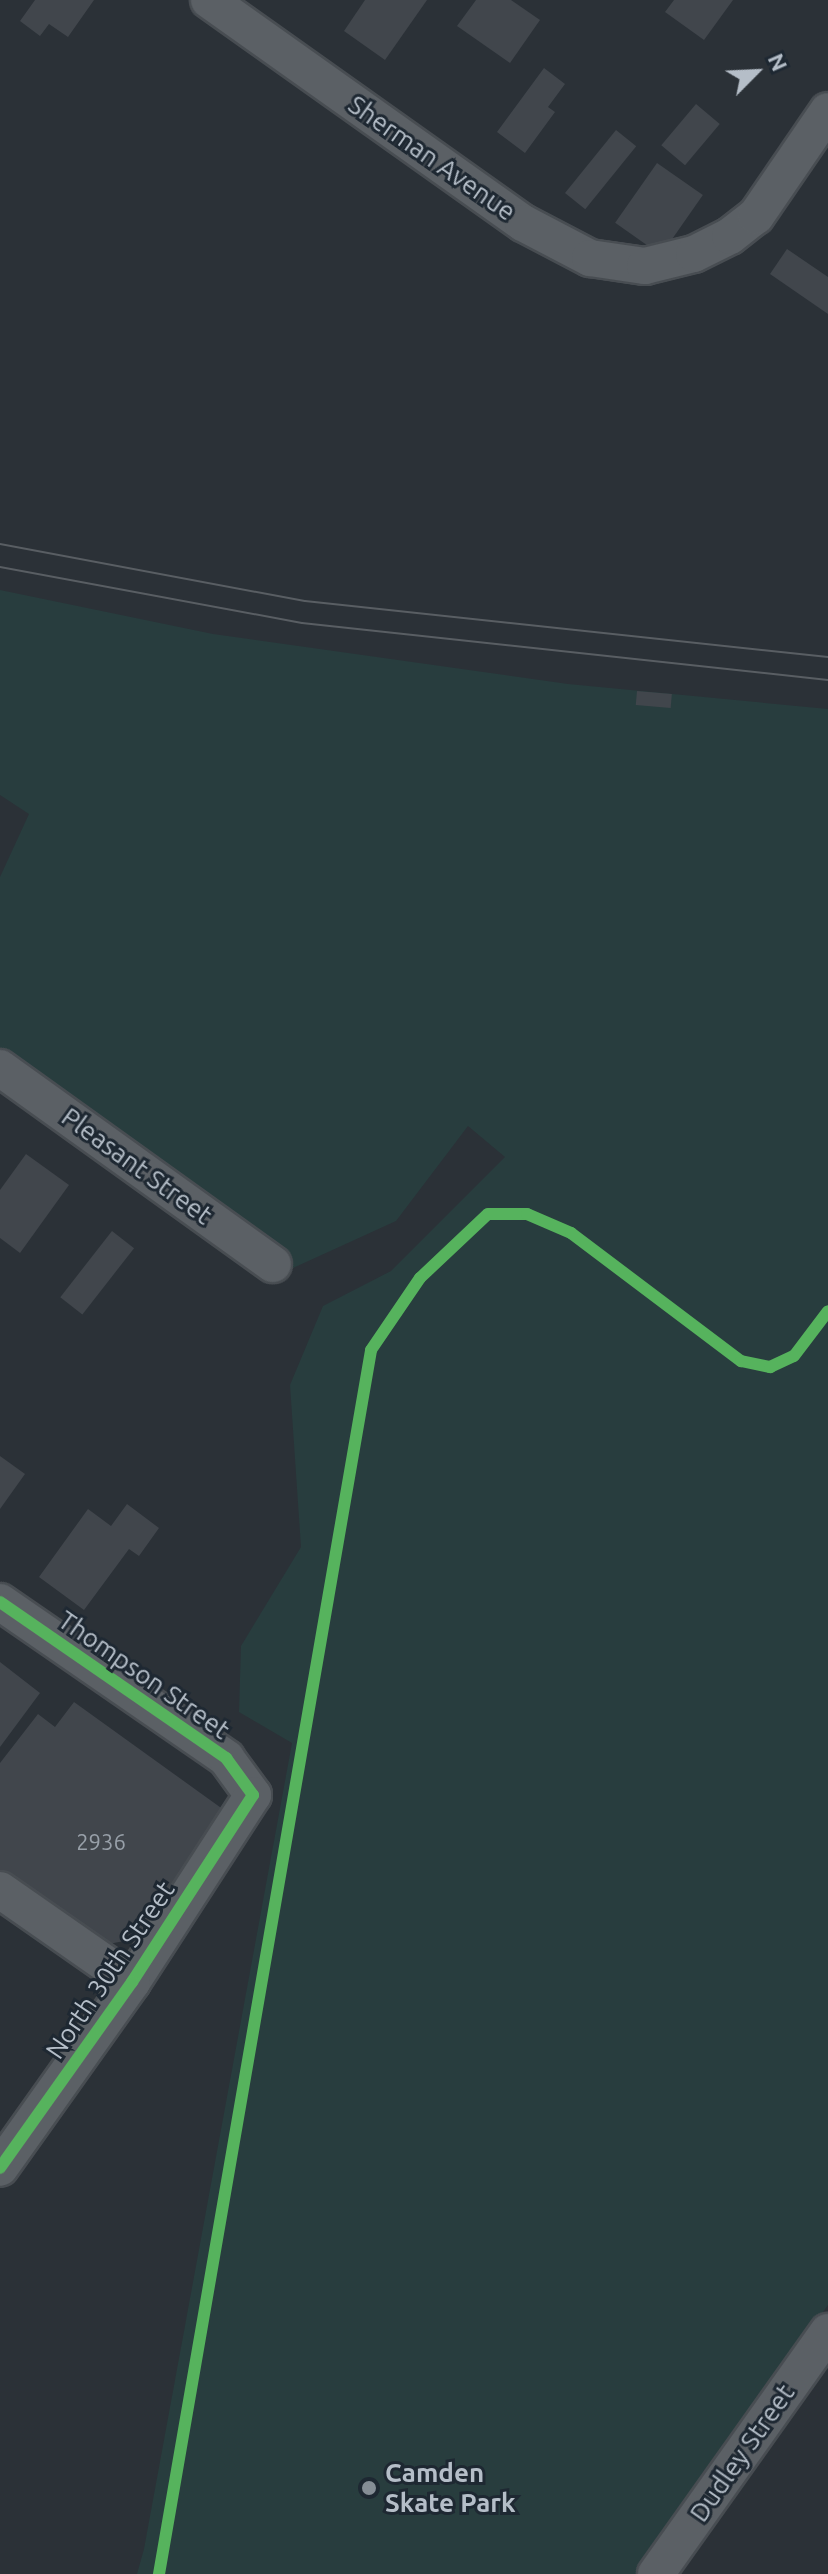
<!DOCTYPE html>
<style>
body{margin:0}
#map{position:relative;width:828px;height:2574px;overflow:hidden;background:#2b3137;font-family:Ubuntu,sans-serif}
div>[style]{position:absolute}
[style*='--x']{left:calc(var(--x)*1px);top:calc(var(--y)*1px);width:calc(var(--w)*1px);rotate:calc(var(--a)*1deg)}
.green>*{inset:0;background:#283d3e}
.building>*{inset:0;background:#41464c;transform-origin:0 0}
.roads{filter:drop-shadow(2px 0 #484d52) drop-shadow(-2px 0 #484d52) drop-shadow(0 2px #484d52) drop-shadow(0 -2px #484d52)}
.minor>*{height:36px;margin:-18px;padding:0 18px;transform-origin:18px;border-radius:18px;background:#5b6065}
.tram>*{height:2px;margin:-1px;padding:0 1px;transform-origin:1px;border-radius:1px;background:#595e63}
.cycleway>*{height:12px;margin:-6px;padding:0 6px;transform-origin:6px;border-radius:6px;background:#56b35d}
.dots>*{width:22px;height:22px;translate:-50% -50%;box-sizing:border-box;border:4px solid #1e2832;border-radius:50%}
span{translate:-50% -50%;white-space:nowrap;text-align:center;line-height:1.15;-webkit-text-stroke:6px #1e2832;paint-order:stroke}
.number-label{font-size:22px;color:#98a0a9}
.number-label span{-webkit-text-stroke-width:0}
.street-label{font-size:26px;color:#b5bec8}
.poi-label{font-size:26px;color:#b5bec8;font-weight:700}
.left{translate:0 -50%;text-align:left}
.north{position:absolute;left:716px;top:32px;width:80px;height:80px;-webkit-text-stroke:6px #1e2832;paint-order:stroke;rotate:66deg;font-size:22px;font-weight:700;line-height:32px;text-align:center;color:#b5bec8}
.north::after{content:'';display:block;margin:auto;width:28px;height:36px;background:#b5bec8;clip-path:polygon(50% 0,100% 100%,50% 72%,0 100%)}
</style>
<div id="map">
<div class="green">
<i style="clip-path:polygon(0 590px,213px 634px,568px 684px,828px 709px,828px 2305px,637px 2574px,137px 2574px,144px 2549px,292px 1743px,239px 1712px,241px 1646px,301px 1547px,290px 1385px,323px 1306px,391px 1271px,505px 1157px,468px 1126px,396px 1221px,293px 1268px,273px 1264px,0 1068px,0 877px,29px 814px,0 795px)"></i>
</div>
<div class="building">
<i style="clip-path:polygon(35px 0,94px 0,68px 37px,49px 24px,40px 36px,20px 21px)"></i>
<i style="clip-path:polygon(365px 0,427px 0,385px 60px,344px 31px)"></i>
<i style="clip-path:polygon(476px 0,511px 0,540px 20px,510px 63px,457px 26px)"></i>
<i style="clip-path:polygon(674px 0,733px 0,704px 40px,665px 12px)"></i>
<i style="clip-path:polygon(544px 68px,565px 84px,548px 107px,555px 112px,525px 153px,497px 132px)"></i>
<i style="left:696px;top:104px;width:31px;height:54px;rotate:40deg"></i>
<i style="left:616px;top:130px;width:26px;height:81px;rotate:39deg"></i>
<i style="left:657px;top:163px;width:56px;height:73px;rotate:35deg"></i>
<i style="clip-path:polygon(787px 249px,828px 277px,828px 314px,770px 274px)"></i>
<i style="left:637px;top:691px;width:35px;height:14px;rotate:5deg"></i>
<i style="clip-path:polygon(26px 1154px,69px 1185px,20px 1253px,0 1238px,0 1190px)"></i>
<i style="left:112px;top:1231px;width:28px;height:84px;rotate:38deg"></i>
<i style="clip-path:polygon(0 1456px,25px 1474px,0 1509px)"></i>
<i style="clip-path:polygon(127px 1504px,159px 1528px,139px 1556px,129px 1549px,84px 1610px,39px 1577px,88px 1509px,111px 1526px)"></i>
<i style="clip-path:polygon(0 1662px,40px 1693px,0 1747px)"></i>
<i style="clip-path:polygon(74px 1702px,224px 1810px,140px 1938px,98px 1946px,0 1875px,0 1763px,38px 1714px,55px 1727px)"></i>
</div>
<div class="roads">
<div class="minor">
<i style="--x:209;--y:0;--w:385;--a:35.4"></i>
<i style="--x:523;--y:223;--w:76;--a:27.6"></i>
<i style="--x:590;--y:258;--w:56;--a:8.3"></i>
<i style="--x:645;--y:266;--w:50;--a:-13.8"></i>
<i style="--x:694;--y:254;--w:40;--a:-26.6"></i>
<i style="--x:730;--y:236;--w:33;--a:-38"></i>
<i style="--x:756;--y:216;--w:127;--a:-55.6"></i>
<i style="--x:0;--y:1068;--w:336;--a:35.7"></i>
<i style="--x:0;--y:1602;--w:275;--a:34.6"></i>
<i style="--x:226;--y:1758;--w:46;--a:53.9"></i>
<i style="--x:253;--y:1795;--w:223;--a:122.9"></i>
<i style="--x:132;--y:1982;--w:228;--a:125.4"></i>
<i style="--x:0;--y:1890;--w:161;--a:34.9"></i>
<i style="--x:656;--y:2574;--w:297;--a:-54.6"></i>
</div>
</div>
<div class="tram">
<i style="--x:0;--y:544;--w:310;--a:10.6"></i>
<i style="--x:305;--y:601;--w:526;--a:6.11"></i>
<i style="--x:0;--y:567;--w:307;--a:10.5"></i>
<i style="--x:302;--y:623;--w:529;--a:6.18"></i>
</div>
<div class="cycleway">
<i style="--x:0;--y:1602;--w:275;--a:34.6"></i>
<i style="--x:226;--y:1758;--w:46;--a:53.9"></i>
<i style="--x:253;--y:1795;--w:223;--a:122.9"></i>
<i style="--x:132;--y:1982;--w:228;--a:125.4"></i>
<i style="--x:159;--y:2574;--w:1242;--a:-80.17"></i>
<i style="--x:371;--y:1350;--w:87;--a:-55.8"></i>
<i style="--x:420;--y:1278;--w:93;--a:-43.3"></i>
<i style="--x:488;--y:1214;--w:39;--a:0"></i>
<i style="--x:527;--y:1214;--w:48;--a:23.4"></i>
<i style="--x:571;--y:1233;--w:213;--a:37"></i>
<i style="--x:741;--y:1361;--w:30;--a:12"></i>
<i style="--x:770;--y:1367;--w:26;--a:-25"></i>
<i style="--x:794;--y:1356;--w:56;--a:-52.9"></i>
</div>
<div class="dots">
<i style="left:369px;top:2488px;background:#858d95"></i>
</div>
<div class="number-label">
<span style="left:101px;top:1842px">2936</span>
</div>
<div class="street-label">
<span style="left:432px;top:158px;rotate:35deg">Sherman Avenue</span>
<span style="left:137px;top:1166px;rotate:36deg">Pleasant Street</span>
<span style="left:144px;top:1675px;rotate:35deg">Thompson Street</span>
<span style="left:110px;top:1970px;rotate:-56deg">North 30th Street</span>
<span style="left:742px;top:2453px;rotate:-55deg">Dudley Street</span>
</div>
<div class="poi-label">
<span class="left" style="left:385px;top:2488px">Camden<br>Skate Park</span>
</div>
<div class="north">N</div>
</div>
